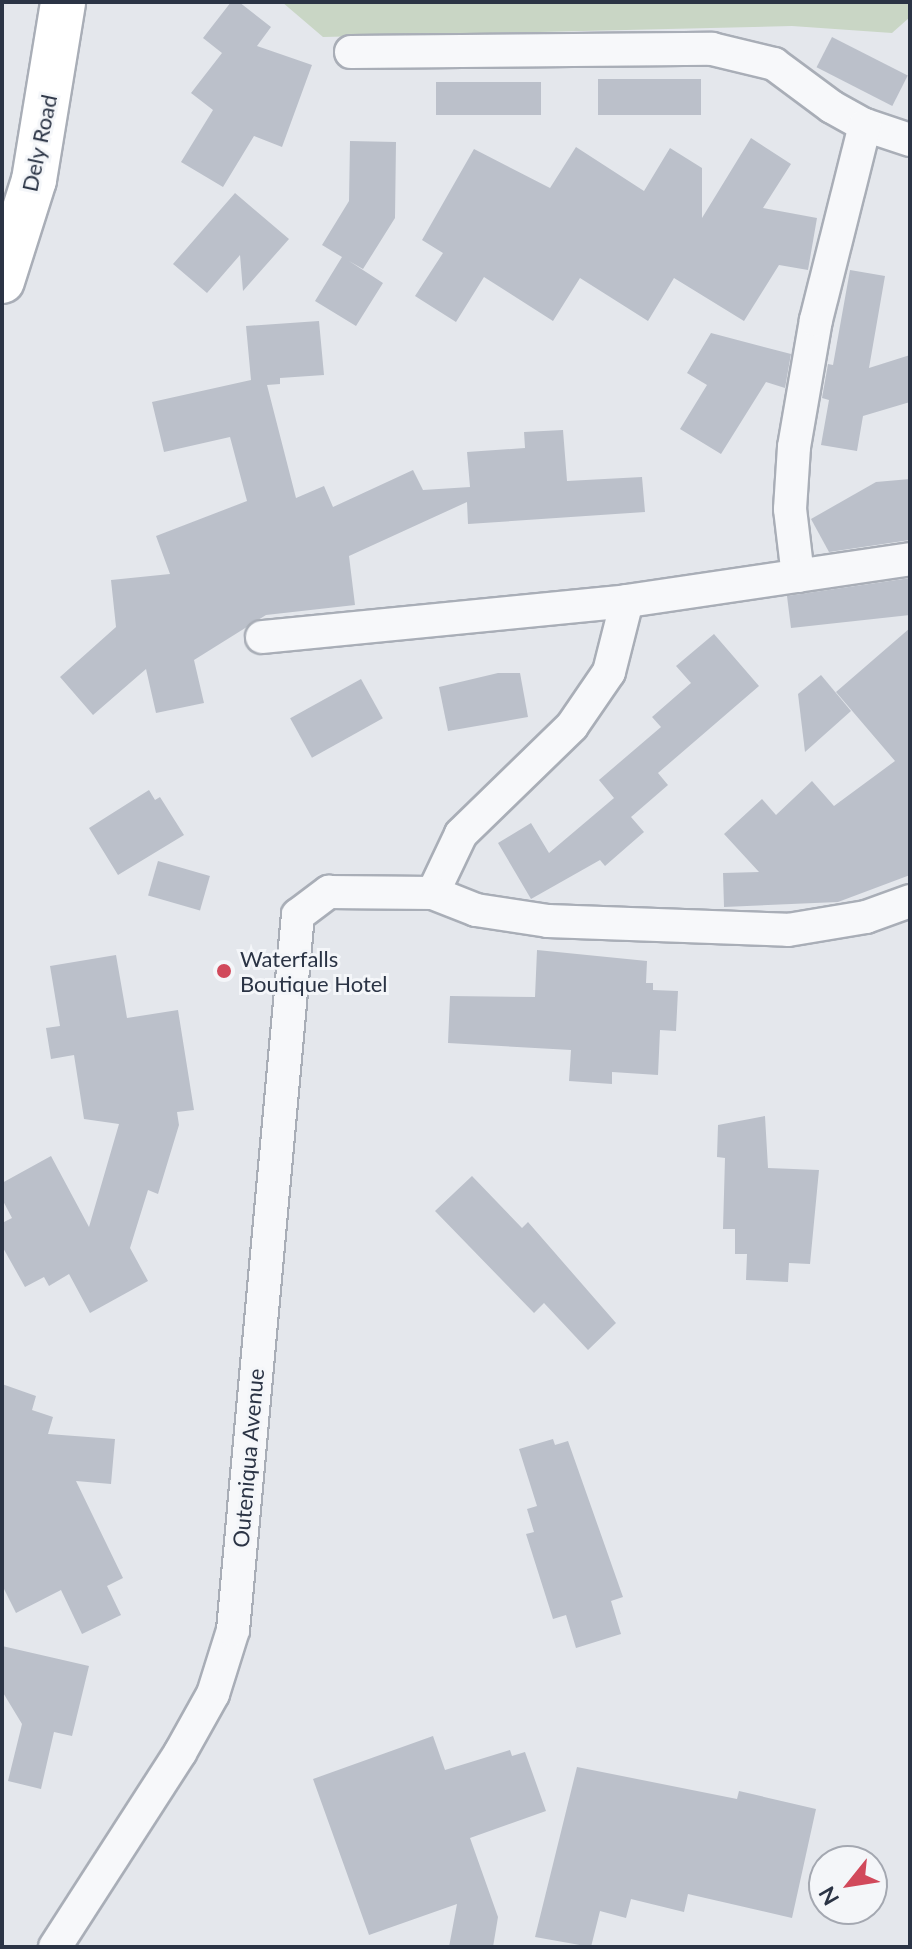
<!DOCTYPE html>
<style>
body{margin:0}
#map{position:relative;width:912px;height:1949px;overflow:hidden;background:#e4e7ec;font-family:Lato,sans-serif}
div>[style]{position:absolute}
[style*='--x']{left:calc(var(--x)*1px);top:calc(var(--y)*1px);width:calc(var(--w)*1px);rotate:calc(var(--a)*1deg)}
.green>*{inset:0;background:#c9d6c5}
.building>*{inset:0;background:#bbc0ca;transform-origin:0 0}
.roads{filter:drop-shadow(2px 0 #a9aeb7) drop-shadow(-2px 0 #a9aeb7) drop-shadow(0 2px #a9aeb7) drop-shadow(0 -2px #a9aeb7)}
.street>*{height:32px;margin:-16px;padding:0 16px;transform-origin:16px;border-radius:16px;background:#f7f8fa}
.secondary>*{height:44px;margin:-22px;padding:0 22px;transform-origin:22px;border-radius:22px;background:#fff}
.dots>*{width:22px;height:22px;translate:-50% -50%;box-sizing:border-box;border:4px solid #f4f6f9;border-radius:50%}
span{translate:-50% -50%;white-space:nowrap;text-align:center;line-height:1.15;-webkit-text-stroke:6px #f4f6f9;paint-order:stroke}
.street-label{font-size:22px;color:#2b3445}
.poi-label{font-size:22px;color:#2b3445}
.left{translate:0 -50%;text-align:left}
.frame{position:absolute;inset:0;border:4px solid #2b3445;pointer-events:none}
.north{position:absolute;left:808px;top:1845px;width:80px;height:80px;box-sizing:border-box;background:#f4f6f9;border:2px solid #a4a8b1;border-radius:50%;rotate:240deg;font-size:22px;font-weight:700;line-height:32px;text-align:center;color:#2b3445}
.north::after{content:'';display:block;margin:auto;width:28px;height:36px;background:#d1495b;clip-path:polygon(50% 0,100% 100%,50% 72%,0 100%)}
</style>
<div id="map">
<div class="green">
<i style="clip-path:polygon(282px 2px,910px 2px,910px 17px,892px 33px,792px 26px,323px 37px)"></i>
</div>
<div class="building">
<i style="clip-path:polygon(231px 2px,239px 2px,271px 27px,257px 46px,312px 65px,282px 147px,254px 136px,223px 187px,181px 162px,213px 110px,191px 93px,222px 53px,203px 38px)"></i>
<i style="left:832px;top:37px;width:85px;height:34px;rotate:27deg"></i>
<i style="left:701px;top:79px;width:36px;height:103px;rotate:90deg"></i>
<i style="left:436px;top:82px;width:105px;height:33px"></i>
<i style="clip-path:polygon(751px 138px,791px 164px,763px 208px,817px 218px,808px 270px,779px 265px,744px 321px,674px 278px,648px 321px,580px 278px,553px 321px,484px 277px,456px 322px,415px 296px,443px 253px,422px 240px,474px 149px,550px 188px,576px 147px,644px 191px,670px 148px,702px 168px,702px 218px)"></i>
<i style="clip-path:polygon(350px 141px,396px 142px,395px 218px,363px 269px,349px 261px,383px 283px,356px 326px,315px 301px,342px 257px,322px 245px,349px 201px)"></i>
<i style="clip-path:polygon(235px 193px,289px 239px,243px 291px,240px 255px,207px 293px,173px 264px)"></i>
<i style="clip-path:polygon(850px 270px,885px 276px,869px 368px,910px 355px,910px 402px,863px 416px,857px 451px,821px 445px,829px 400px,822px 398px,828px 364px,833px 365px)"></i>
<i style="clip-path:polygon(319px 321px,324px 375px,280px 378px,280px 384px,267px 385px,296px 498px,324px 486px,333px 507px,413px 470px,423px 490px,470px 487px,467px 452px,525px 448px,524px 432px,563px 430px,567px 481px,642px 477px,645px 512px,468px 524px,467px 502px,349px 556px,355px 605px,266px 615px,194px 660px,204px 703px,156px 713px,146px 669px,93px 715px,60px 677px,116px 627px,111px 580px,170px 574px,156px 536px,247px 501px,230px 437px,164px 452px,152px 402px,251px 380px,246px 326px)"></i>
<i style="clip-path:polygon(711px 333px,791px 354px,785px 388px,766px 382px,721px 454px,680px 429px,707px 385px,687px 373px)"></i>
<i style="clip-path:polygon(910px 479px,910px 540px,829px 552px,811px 519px,876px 482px)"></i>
<i style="clip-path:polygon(910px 578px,910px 615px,791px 628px,787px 596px)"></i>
<i style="clip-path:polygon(910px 628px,910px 875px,838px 902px,724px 907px,723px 873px,759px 872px,724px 834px,762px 799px,776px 815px,812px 781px,834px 806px,895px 761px,836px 692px)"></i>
<i style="clip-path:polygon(714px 634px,759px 686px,658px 773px,668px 785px,631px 817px,644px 832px,605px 866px,600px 860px,531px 899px,498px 843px,531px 823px,549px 853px,614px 798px,599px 780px,661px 727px,652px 717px,691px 683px,676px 666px)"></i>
<i style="clip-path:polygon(498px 673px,520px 673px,528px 717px,448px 731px,439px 687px)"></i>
<i style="clip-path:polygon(821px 675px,851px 711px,805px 752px,798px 694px)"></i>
<i style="left:361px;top:679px;width:45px;height:81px;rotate:61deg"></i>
<i style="clip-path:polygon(149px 790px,155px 800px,160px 797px,184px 835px,118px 875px,89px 828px)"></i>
<i style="left:158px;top:861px;width:54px;height:36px;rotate:16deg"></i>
<i style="clip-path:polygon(537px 950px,647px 961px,646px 983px,653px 983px,653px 990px,678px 991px,676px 1031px,660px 1030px,658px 1075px,612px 1072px,612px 1084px,569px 1081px,571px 1050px,448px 1043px,450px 996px,535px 997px)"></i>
<i style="clip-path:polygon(116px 955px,127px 1018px,178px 1010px,194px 1110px,177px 1112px,179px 1125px,158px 1194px,148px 1190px,130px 1248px,148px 1281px,90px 1313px,69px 1274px,49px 1286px,44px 1277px,25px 1287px,2px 1246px,2px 1223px,12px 1218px,2px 1199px,2px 1183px,51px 1156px,89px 1227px,119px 1124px,84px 1119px,74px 1055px,51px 1059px,46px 1028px,60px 1026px,50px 966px)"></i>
<i style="clip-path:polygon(765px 1116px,768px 1168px,819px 1170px,810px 1264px,789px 1263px,788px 1282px,746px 1280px,747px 1254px,735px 1254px,735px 1229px,723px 1229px,725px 1158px,717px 1157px,718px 1125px)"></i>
<i style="clip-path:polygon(472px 1176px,522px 1228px,528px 1222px,616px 1323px,588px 1350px,544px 1303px,534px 1313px,435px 1211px)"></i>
<i style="clip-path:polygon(2px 1384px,36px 1396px,32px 1410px,53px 1417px,48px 1434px,115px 1439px,111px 1484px,76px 1481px,123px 1578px,107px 1586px,121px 1615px,82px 1634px,61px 1590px,16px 1613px,2px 1585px)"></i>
<i style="clip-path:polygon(553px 1439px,555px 1445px,568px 1441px,623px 1597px,611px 1601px,621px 1634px,576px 1648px,566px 1615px,553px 1619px,526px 1534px,534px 1532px,527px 1509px,537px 1506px,519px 1449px)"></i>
<i style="clip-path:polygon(2px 1646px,89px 1666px,72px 1736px,54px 1732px,41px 1789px,8px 1781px,22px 1724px,2px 1691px)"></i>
<i style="clip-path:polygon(433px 1736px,445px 1770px,510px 1750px,512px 1756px,525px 1752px,546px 1811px,470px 1838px,498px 1917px,493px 1947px,449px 1947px,457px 1904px,369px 1935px,313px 1779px)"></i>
<i style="clip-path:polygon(577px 1767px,737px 1799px,739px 1791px,816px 1809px,792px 1918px,688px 1894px,684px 1912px,631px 1899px,626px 1918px,600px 1911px,591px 1947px,535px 1937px)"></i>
</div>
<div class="roads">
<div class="street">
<i style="--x:351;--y:52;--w:361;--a:-0.5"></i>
<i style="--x:712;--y:49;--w:64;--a:13.6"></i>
<i style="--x:774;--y:64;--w:72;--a:36.6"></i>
<i style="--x:832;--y:107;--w:38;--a:29"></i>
<i style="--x:865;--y:125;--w:47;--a:18.4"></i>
<i style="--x:798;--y:576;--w:67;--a:-96.8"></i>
<i style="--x:790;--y:509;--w:62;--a:-86.3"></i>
<i style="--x:794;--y:447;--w:129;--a:-80.2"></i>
<i style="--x:816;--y:320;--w:201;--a:-75.9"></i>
<i style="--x:262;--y:637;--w:367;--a:-5.6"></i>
<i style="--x:627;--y:601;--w:286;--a:-8.4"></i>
<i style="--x:433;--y:893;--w:65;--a:-64.6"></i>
<i style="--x:461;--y:834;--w:155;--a:-44.2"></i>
<i style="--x:572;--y:726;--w:65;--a:-55.6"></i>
<i style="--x:609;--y:672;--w:73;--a:-75.8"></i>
<i style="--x:55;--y:1947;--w:231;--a:-57.2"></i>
<i style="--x:180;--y:1753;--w:68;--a:-60.8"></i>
<i style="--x:213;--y:1694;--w:67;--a:-72.6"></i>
<i style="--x:233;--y:1630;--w:718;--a:-84.81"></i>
<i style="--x:298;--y:915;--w:39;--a:-37"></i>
<i style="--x:329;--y:892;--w:104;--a:0.6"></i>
<i style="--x:433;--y:893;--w:46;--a:21.6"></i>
<i style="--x:476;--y:910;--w:73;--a:8.7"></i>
<i style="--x:548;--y:921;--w:240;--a:2.1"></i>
<i style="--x:788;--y:930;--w:79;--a:-9.5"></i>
<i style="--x:866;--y:917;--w:47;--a:-20"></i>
</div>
<div class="secondary">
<i style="--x:2;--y:281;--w:106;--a:-72.4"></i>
<i style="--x:34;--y:180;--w:180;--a:-80.7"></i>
</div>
</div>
<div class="dots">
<i style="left:224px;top:971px;background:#d1495b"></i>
</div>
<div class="street-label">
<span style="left:39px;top:143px;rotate:-78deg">Dely Road</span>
<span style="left:248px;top:1458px;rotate:-85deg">Outeniqua Avenue</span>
</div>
<div class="poi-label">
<span class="left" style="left:240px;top:971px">Waterfalls<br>Boutique Hotel</span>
</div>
<div class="frame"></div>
<div class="north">N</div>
</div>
